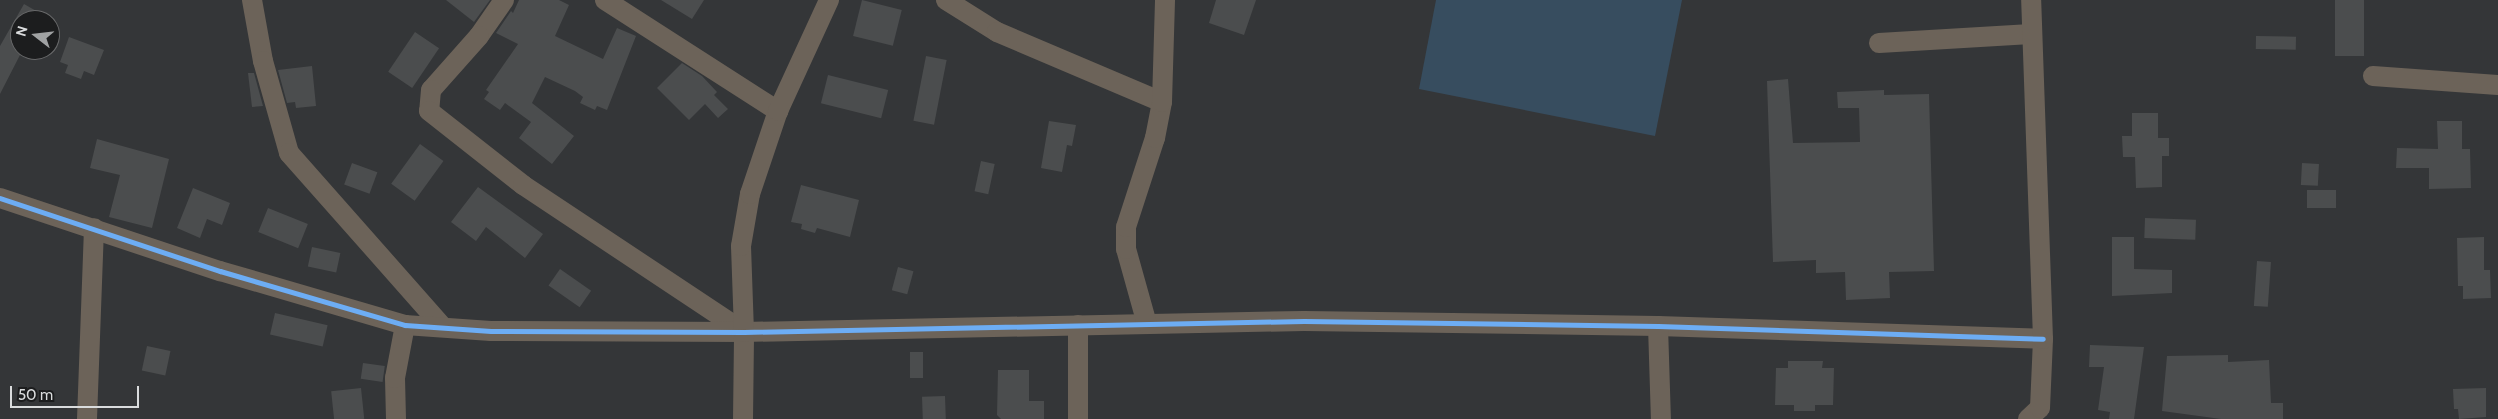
<!DOCTYPE html>
<style>
body{margin:0}
#map{position:relative;width:2498px;height:419px;overflow:hidden;background:#343638;font-family:Cabin,sans-serif}
div>[style]{position:absolute}
[style*='--x']{left:calc(var(--x)*1px);top:calc(var(--y)*1px);width:calc(var(--w)*1px);rotate:calc(var(--a)*1deg)}
.green>*{inset:0;background:#374d5f}
.building>*{inset:0;background:#4b4d4e;transform-origin:0 0}
.minor>*{height:20px;margin:-10px;padding:0 10px;transform-origin:10px;border-radius:10px;background:#6c6359}
.cycleway>*{height:5px;margin:-2.5px;padding:0 2.5px;transform-origin:2.5px;border-radius:2.5px;background:#6dadf4}
span{translate:-50% -50%;white-space:nowrap;text-align:center;line-height:1.15;-webkit-text-stroke:4px #1c1d1e;paint-order:stroke}
.north{position:absolute;left:10px;top:10px;width:50px;height:50px;box-sizing:border-box;background:#1c1d1e;border:1px solid #68696a;border-radius:50%;rotate:286deg;font-size:14px;font-weight:700;line-height:20px;text-align:center;color:#dadcdd}
.north::after{content:'';display:block;margin:auto;width:18px;height:22px;background:#a0a2a3;clip-path:polygon(50% 0,100% 100%,50% 72%,0 100%)}
.scale{position:absolute;left:10px;top:386px;width:129px;height:22px;box-sizing:border-box;border:2px solid #dadcdd;border-top:0;padding-left:6px;font-size:15px;line-height:18px;white-space:nowrap;color:#dadcdd;-webkit-text-stroke:4px #1c1d1e;paint-order:stroke}
</style>
<div id="map">
<div class="green">
<i style="clip-path:polygon(1436px 0,1682px 0,1655px 136px,1419px 89px)"></i>
</div>
<div class="building">
<i style="clip-path:polygon(446px 0,490px 0,474px 22px)"></i>
<i style="clip-path:polygon(519px 0,559px 0,569px 5px,555px 36px,603px 59px,617px 28px,636px 36px,607px 110px,597px 106px,595px 110px,580px 103px,583px 97px,575px 91px,545px 77px,532px 103px,574px 136px,552px 164px,519px 138px,531px 122px,505px 103px,500px 110px,484px 99px,489px 92px,486px 90px,518px 44px,496px 33px,511px 11px,513px 13px)"></i>
<i style="clip-path:polygon(661px 0,704px 0,692px 19px)"></i>
<i style="left:862px;top:0;width:41px;height:37px;rotate:14deg"></i>
<i style="clip-path:polygon(1216px 0,1256px 0,1244px 35px,1209px 23px)"></i>
<i style="left:2335px;top:0;width:29px;height:56px"></i>
<i style="clip-path:polygon(24px 4px,52px 20px,20px 20px,20px 55px,0 94px,0 46px)"></i>
<i style="left:415px;top:32px;width:29px;height:48px;rotate:34deg"></i>
<i style="left:2256px;top:36px;width:40px;height:13px;rotate:1deg"></i>
<i style="clip-path:polygon(69px 37px,104px 50px,94px 75px,84px 71px,81px 79px,65px 73px,68px 65px,60px 62px)"></i>
<i style="left:926px;top:56px;width:21px;height:66px;rotate:11deg"></i>
<i style="clip-path:polygon(682px 63px,702px 76px,717px 92px,714px 95px,728px 109px,718px 118px,705px 104px,689px 120px,657px 88px)"></i>
<i style="clip-path:polygon(312px 66px,316px 106px,296px 108px,295px 102px,287px 103px,278px 70px)"></i>
<i style="clip-path:polygon(248px 73px,254px 73px,263px 106px,252px 107px)"></i>
<i style="left:828px;top:75px;width:62px;height:29px;rotate:14deg"></i>
<i style="clip-path:polygon(1788px 79px,1793px 143px,1860px 142px,1859px 108px,1838px 108px,1837px 92px,1884px 90px,1884px 95px,1929px 94px,1934px 271px,1889px 272px,1890px 298px,1846px 300px,1845px 272px,1816px 273px,1816px 260px,1773px 262px,1767px 81px)"></i>
<i style="clip-path:polygon(2132px 113px,2158px 113px,2158px 138px,2169px 138px,2169px 156px,2162px 156px,2162px 187px,2136px 188px,2135px 157px,2123px 157px,2122px 136px,2132px 136px)"></i>
<i style="clip-path:polygon(1049px 121px,1076px 125px,1072px 146px,1067px 145px,1062px 172px,1041px 168px)"></i>
<i style="clip-path:polygon(2437px 121px,2462px 121px,2462px 149px,2470px 149px,2471px 188px,2429px 189px,2429px 168px,2396px 168px,2397px 148px,2438px 149px)"></i>
<i style="clip-path:polygon(97px 139px,169px 159px,152px 228px,109px 217px,120px 175px,90px 168px)"></i>
<i style="left:420px;top:144px;width:29px;height:49px;rotate:36deg"></i>
<i style="left:981px;top:161px;width:14px;height:31px;rotate:12deg"></i>
<i style="left:352px;top:163px;width:27px;height:23px;rotate:20deg"></i>
<i style="left:2302px;top:163px;width:17px;height:22px;rotate:3deg"></i>
<i style="clip-path:polygon(801px 185px,859px 200px,850px 237px,817px 228px,815px 233px,801px 229px,802px 224px,791px 222px)"></i>
<i style="clip-path:polygon(478px 187px,543px 234px,525px 258px,486px 227px,476px 241px,451px 222px)"></i>
<i style="clip-path:polygon(193px 188px,230px 203px,222px 225px,207px 219px,200px 238px,177px 228px)"></i>
<i style="left:2307px;top:190px;width:29px;height:18px"></i>
<i style="left:268px;top:208px;width:43px;height:26px;rotate:22deg"></i>
<i style="left:2145px;top:218px;width:51px;height:20px;rotate:2deg"></i>
<i style="clip-path:polygon(2112px 237px,2134px 237px,2134px 269px,2172px 270px,2172px 293px,2112px 296px)"></i>
<i style="clip-path:polygon(2484px 237px,2484px 270px,2490px 270px,2491px 298px,2463px 299px,2463px 286px,2458px 286px,2457px 238px)"></i>
<i style="left:312px;top:247px;width:29px;height:20px;rotate:12deg"></i>
<i style="left:2257px;top:261px;width:14px;height:45px;rotate:4deg"></i>
<i style="left:898px;top:267px;width:16px;height:24px;rotate:15deg"></i>
<i style="left:560px;top:269px;width:38px;height:20px;rotate:35deg"></i>
<i style="left:275px;top:313px;width:54px;height:22px;rotate:13deg"></i>
<i style="clip-path:polygon(2090px 345px,2144px 347px,2134px 419px,2109px 419px,2110px 412px,2098px 410px,2104px 367px,2089px 367px)"></i>
<i style="left:147px;top:346px;width:24px;height:25px;rotate:12deg"></i>
<i style="left:910px;top:352px;width:13px;height:26px"></i>
<i style="clip-path:polygon(2228px 355px,2228px 362px,2269px 360px,2271px 403px,2283px 403px,2283px 419px,2221px 419px,2162px 411px,2167px 356px)"></i>
<i style="clip-path:polygon(1788px 361px,1823px 361px,1822px 368px,1834px 368px,1833px 405px,1815px 405px,1815px 411px,1794px 411px,1794px 405px,1775px 405px,1776px 368px,1788px 368px)"></i>
<i style="left:363px;top:363px;width:22px;height:16px;rotate:8deg"></i>
<i style="clip-path:polygon(998px 370px,1029px 370px,1029px 401px,1044px 401px,1044px 419px,1001px 419px,997px 415px)"></i>
<i style="left:361px;top:388px;width:31px;height:30px;rotate:84deg"></i>
<i style="clip-path:polygon(2486px 388px,2486px 417px,2459px 419px,2458px 409px,2454px 409px,2453px 389px)"></i>
<i style="left:945px;top:396px;width:23px;height:23px;rotate:88deg"></i>
</div>
<div class="minor">
<i style="--x:252;--y:0;--w:62;--a:79.8"></i>
<i style="--x:263;--y:61;--w:96;--a:74.2"></i>
<i style="--x:289;--y:153;--w:231;--a:48.5"></i>
<i style="--x:504;--y:0;--w:44;--a:124.8"></i>
<i style="--x:479;--y:36;--w:72;--a:131.6"></i>
<i style="--x:431;--y:90;--w:21;--a:95"></i>
<i style="--x:429;--y:111;--w:120;--a:38.2"></i>
<i style="--x:523;--y:185;--w:265;--a:33.6"></i>
<i style="--x:605;--y:0;--w:206;--a:32.7"></i>
<i style="--x:946;--y:0;--w:60;--a:32.1"></i>
<i style="--x:997;--y:32;--w:179;--a:23"></i>
<i style="--x:1879;--y:43;--w:152;--a:-3.4"></i>
<i style="--x:2373;--y:76;--w:125;--a:4.1"></i>
<i style="--x:0;--y:198;--w:232;--a:18.4"></i>
<i style="--x:220;--y:271;--w:193;--a:16.3"></i>
<i style="--x:405;--y:325;--w:86;--a:4"></i>
<i style="--x:491;--y:331;--w:253;--a:0.2"></i>
<i style="--x:744;--y:332;--w:560;--a:-1.13"></i>
<i style="--x:1304;--y:321;--w:354;--a:0.8"></i>
<i style="--x:1658;--y:326;--w:385;--a:1.9"></i>
<i style="--x:1147;--y:324;--w:78;--a:-105.6"></i>
<i style="--x:1126;--y:249;--w:22;--a:-90"></i>
<i style="--x:1126;--y:227;--w:94;--a:-72"></i>
<i style="--x:1155;--y:138;--w:37;--a:-79"></i>
<i style="--x:1162;--y:102;--w:102;--a:-88.3"></i>
<i style="--x:1078;--y:325;--w:94;--a:90"></i>
<i style="--x:1658;--y:326;--w:93;--a:88.2"></i>
<i style="--x:87;--y:419;--w:191;--a:-87.9"></i>
<i style="--x:396;--y:419;--w:41;--a:-91.4"></i>
<i style="--x:395;--y:378;--w:54;--a:-79.3"></i>
<i style="--x:743;--y:419;--w:87;--a:-89.3"></i>
<i style="--x:744;--y:332;--w:86;--a:-92"></i>
<i style="--x:741;--y:246;--w:53;--a:-80.2"></i>
<i style="--x:750;--y:194;--w:88;--a:-71.4"></i>
<i style="--x:778;--y:111;--w:122;--a:-65.3"></i>
<i style="--x:2028;--y:419;--w:16;--a:-43"></i>
<i style="--x:2040;--y:408;--w:69;--a:-87.5"></i>
<i style="--x:2043;--y:339;--w:339;--a:-92"></i>
</div>
<div class="cycleway">
<i style="--x:0;--y:198;--w:232;--a:18.4"></i>
<i style="--x:220;--y:271;--w:193;--a:16.3"></i>
<i style="--x:405;--y:325;--w:86;--a:4"></i>
<i style="--x:491;--y:331;--w:253;--a:0.2"></i>
<i style="--x:744;--y:332;--w:560;--a:-1.13"></i>
<i style="--x:1304;--y:321;--w:354;--a:0.8"></i>
<i style="--x:1658;--y:326;--w:385;--a:1.9"></i>
</div>
<div class="north">N</div>
<div class="scale">50 m</div>
</div>
